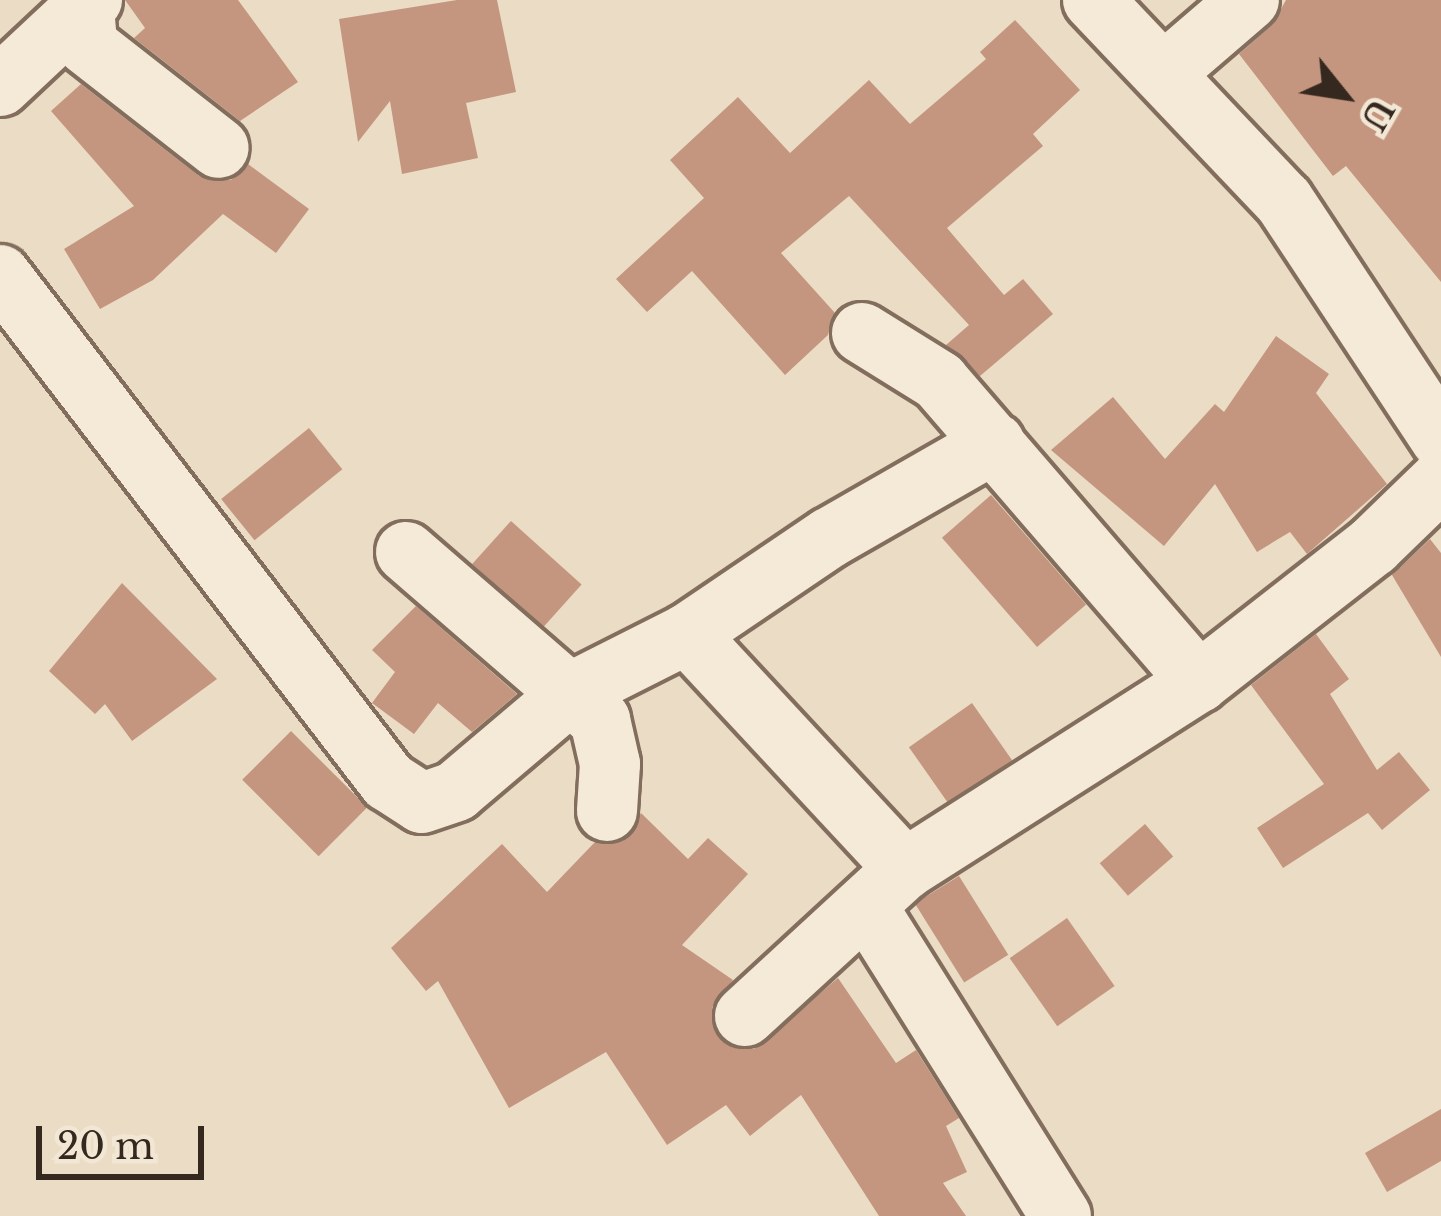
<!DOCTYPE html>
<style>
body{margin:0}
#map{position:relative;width:1441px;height:1216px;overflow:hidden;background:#eadcc5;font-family:"Libre Baskerville",serif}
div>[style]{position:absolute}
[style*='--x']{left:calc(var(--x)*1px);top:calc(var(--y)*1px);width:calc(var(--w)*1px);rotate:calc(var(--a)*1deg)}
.building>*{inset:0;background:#c5967f;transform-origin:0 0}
.roads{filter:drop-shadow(3px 0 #836e5d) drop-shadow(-3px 0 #836e5d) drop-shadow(0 3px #836e5d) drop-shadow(0 -3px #836e5d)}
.street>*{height:60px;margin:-30px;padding:0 30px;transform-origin:30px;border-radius:30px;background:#f5ead8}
span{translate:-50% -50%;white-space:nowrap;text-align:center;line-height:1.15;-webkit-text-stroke:12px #f2e7d4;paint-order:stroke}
.north{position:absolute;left:1285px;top:36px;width:120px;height:120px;-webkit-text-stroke:9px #f2e7d4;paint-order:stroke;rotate:120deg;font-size:33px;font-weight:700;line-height:48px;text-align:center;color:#35281f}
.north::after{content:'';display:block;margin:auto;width:42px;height:54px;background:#35281f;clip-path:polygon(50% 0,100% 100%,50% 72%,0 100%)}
.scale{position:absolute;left:36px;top:1126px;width:168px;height:54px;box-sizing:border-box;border:6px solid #35281f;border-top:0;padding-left:15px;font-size:36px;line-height:42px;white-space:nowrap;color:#35281f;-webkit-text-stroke:9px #f2e7d4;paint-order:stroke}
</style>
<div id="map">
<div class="building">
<i style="clip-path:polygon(125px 0,238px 0,298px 82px,240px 121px,134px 38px,145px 28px)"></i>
<i style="clip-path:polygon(457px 0,497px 0,516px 92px,466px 103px,478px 158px,402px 174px,390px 101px,358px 142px,339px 19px)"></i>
<i style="clip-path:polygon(1286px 0,1441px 0,1441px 282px,1346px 166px,1333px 176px,1239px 54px,1272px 25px)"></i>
<i style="clip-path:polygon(1015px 20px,1080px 90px,1033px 134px,1043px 146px,947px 228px,1004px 295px,1023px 279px,1053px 314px,980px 376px,946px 345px,969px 325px,849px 196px,781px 253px,835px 313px,828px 335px,785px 375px,692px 271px,647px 312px,616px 279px,704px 198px,670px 160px,738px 97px,790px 153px,869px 80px,910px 124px,986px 59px,980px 52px)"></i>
<i style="clip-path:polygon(81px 84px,199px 176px,231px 180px,248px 164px,309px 209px,276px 253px,223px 214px,153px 280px,100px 309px,64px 249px,134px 206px,51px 111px)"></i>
<i style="clip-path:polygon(1276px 336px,1329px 374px,1316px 393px,1387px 484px,1307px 554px,1290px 532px,1257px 552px,1215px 484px,1164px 546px,1051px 450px,1113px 397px,1165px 459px,1215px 404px,1224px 412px)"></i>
<i style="left:309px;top:428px;width:53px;height:113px;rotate:51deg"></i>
<i style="left:991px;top:495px;width:145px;height:65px;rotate:49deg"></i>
<i style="left:511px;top:521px;width:95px;height:58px;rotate:42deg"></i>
<i style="clip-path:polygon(1430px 539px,1441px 553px,1441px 657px,1392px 575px)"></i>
<i style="clip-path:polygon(122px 583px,217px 679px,132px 741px,105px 704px,95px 714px,49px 671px)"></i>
<i style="clip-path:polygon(416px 606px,517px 694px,472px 732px,438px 703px,414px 734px,372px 703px,395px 672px,372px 650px)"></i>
<i style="clip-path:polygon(1316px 634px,1349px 679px,1330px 694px,1377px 770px,1399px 752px,1430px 790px,1382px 830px,1368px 813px,1283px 868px,1257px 828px,1324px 784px,1251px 685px)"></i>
<i style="left:972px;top:703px;width:70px;height:77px;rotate:55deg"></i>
<i style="left:291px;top:731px;width:108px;height:69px;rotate:45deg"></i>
<i style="clip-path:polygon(641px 813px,688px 859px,708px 838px,748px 874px,682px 945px,733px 980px,712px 1007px,719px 1038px,754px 1049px,838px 978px,896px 1063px,916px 1050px,959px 1118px,946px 1126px,967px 1172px,943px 1183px,966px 1216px,879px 1216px,801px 1095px,750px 1136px,726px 1105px,667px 1145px,606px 1052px,509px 1108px,438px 981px,426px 991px,391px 948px,502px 844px,547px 892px,595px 842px,623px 841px)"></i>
<i style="left:1145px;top:824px;width:43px;height:60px;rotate:49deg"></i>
<i style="left:959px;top:876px;width:93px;height:52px;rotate:58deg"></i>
<i style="left:1067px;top:918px;width:83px;height:70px;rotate:55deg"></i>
<i style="clip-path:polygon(1441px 1109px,1441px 1161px,1387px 1192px,1365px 1153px)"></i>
</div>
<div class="roads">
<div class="street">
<i style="--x:1093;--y:0;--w:277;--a:46.5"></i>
<i style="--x:1284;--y:201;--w:285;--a:56.6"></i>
<i style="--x:84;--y:8;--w:37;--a:85"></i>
<i style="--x:87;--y:45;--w:167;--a:38"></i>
<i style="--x:1164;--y:73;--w:112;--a:-40.7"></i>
<i style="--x:0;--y:86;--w:126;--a:-43.1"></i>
<i style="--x:0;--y:275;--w:638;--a:52.52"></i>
<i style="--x:388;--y:781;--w:40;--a:32.9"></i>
<i style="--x:422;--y:803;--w:36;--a:-19"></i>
<i style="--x:456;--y:791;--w:155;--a:-40.3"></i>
<i style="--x:574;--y:691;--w:127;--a:-26.8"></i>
<i style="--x:687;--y:634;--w:171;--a:-34.1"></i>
<i style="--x:829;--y:538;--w:191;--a:-29.8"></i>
<i style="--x:862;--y:333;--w:91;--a:31.9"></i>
<i style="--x:939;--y:381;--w:398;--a:49.2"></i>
<i style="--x:406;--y:552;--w:257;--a:40.9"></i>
<i style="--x:600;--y:720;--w:45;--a:77.2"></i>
<i style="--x:610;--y:764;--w:47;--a:93.7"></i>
<i style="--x:687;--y:634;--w:321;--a:47.1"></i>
<i style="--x:867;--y:907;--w:365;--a:57.9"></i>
<i style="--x:745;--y:1016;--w:217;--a:-42.6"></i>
<i style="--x:905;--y:869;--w:348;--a:-32.5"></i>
<i style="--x:1199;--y:682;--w:221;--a:-38"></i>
<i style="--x:1373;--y:546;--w:95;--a:-44.1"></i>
</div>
</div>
<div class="north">U</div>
<div class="scale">20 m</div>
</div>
